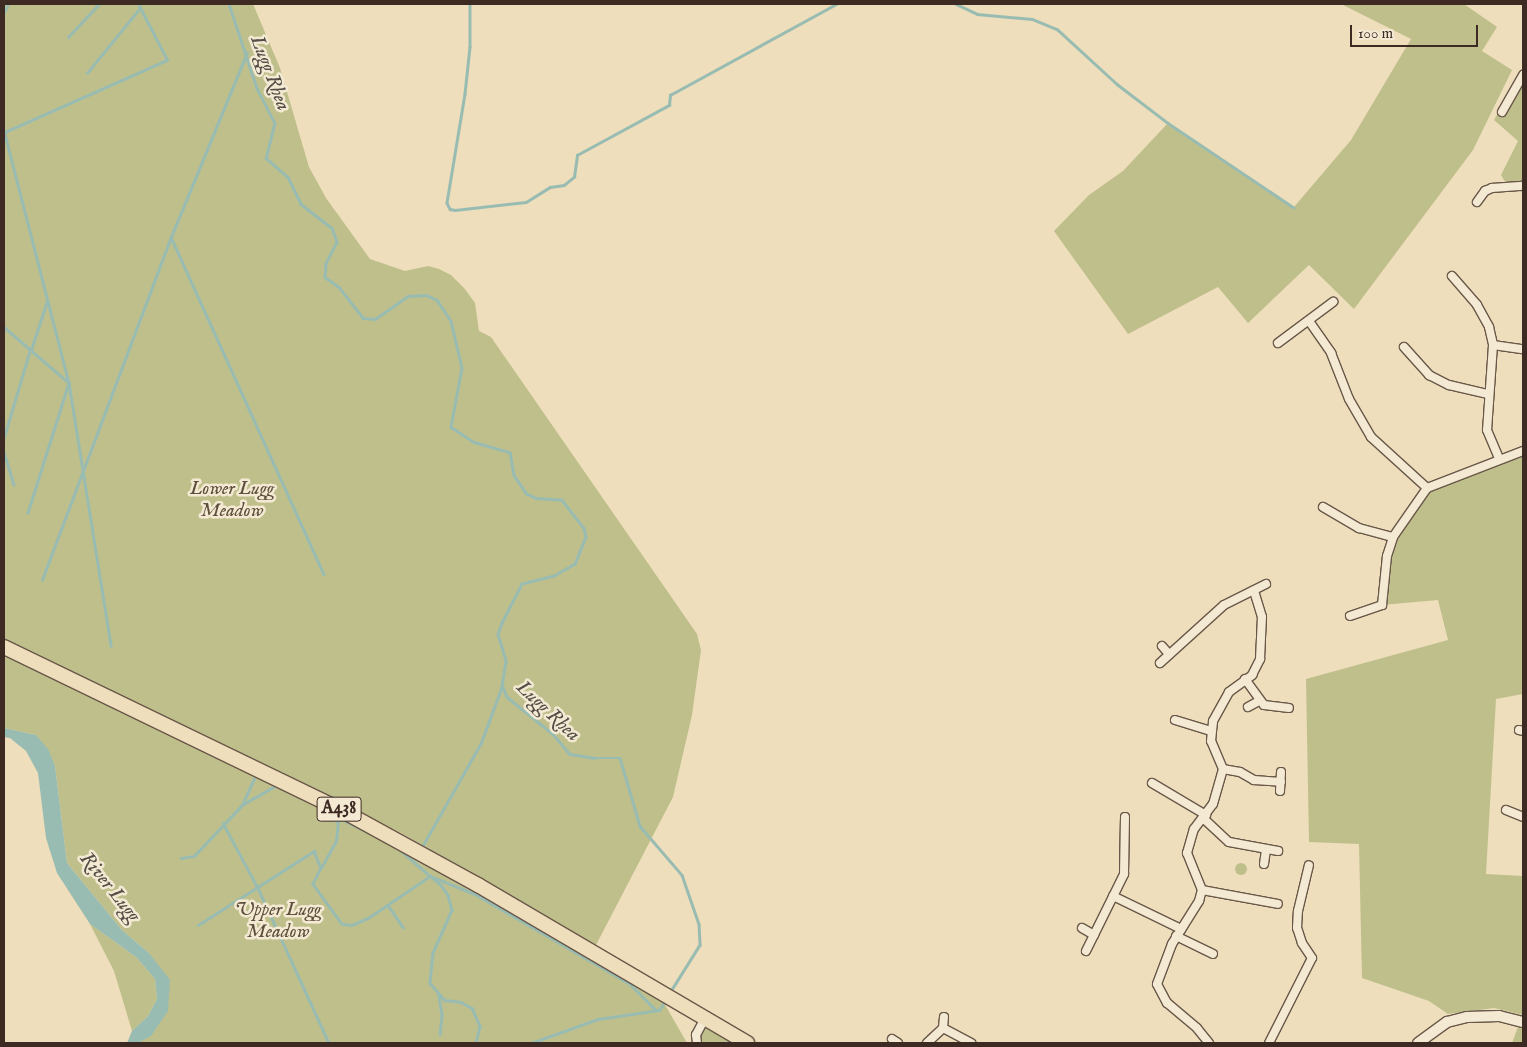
<!DOCTYPE html>
<style>
body{margin:0}
#map{position:relative;width:1527px;height:1047px;overflow:hidden;background:#eedebb;font-family:"IM FELL English",serif}
div>[style]{position:absolute}
[style*='--x']{left:calc(var(--x)*1px);top:calc(var(--y)*1px);width:calc(var(--w)*1px);rotate:calc(var(--a)*1deg)}
.green>*{inset:0;background:#bfbf8c}
.round{border-radius:50%}
.water>*{inset:0;background:#99bcb2}
.stream>*{height:2.5px;margin:-1.25px;padding:0 1.25px;transform-origin:1.25px;border-radius:1.25px;background:#99bcb2}
.roads{filter:drop-shadow(1px 0 #695749) drop-shadow(-1px 0 #695749) drop-shadow(0 1px #695749) drop-shadow(0 -1px #695749)}
.minor>*{height:8px;margin:-4px;padding:0 4px;transform-origin:4px;border-radius:4px;background:#f4ead3}
.tertiary>*{height:10px;margin:-5px;padding:0 5px;transform-origin:5px;border-radius:5px;background:#f4ead3}
.trunk>*{height:14px;margin:-7px;padding:0 7px;transform-origin:7px;border-radius:7px;background:#eedebb}
span{translate:-50% -50%;white-space:nowrap;text-align:center;line-height:1.15;-webkit-text-stroke:5px #f4ead3;paint-order:stroke}
.shield-label span{padding:1px 4px;background:#f4ead3;border:1px solid;border-radius:4px;-webkit-text-stroke-width:0}
.shield-label{font-size:18px;color:#3d2a23;font-weight:700}
.park-label{font-size:19px;color:#5e4f3d;font-style:italic}
.water-label{font-size:20px;color:#544e47;font-style:italic}
.frame{position:absolute;inset:0;border:5px solid #3d2a23;pointer-events:none}
.scale{position:absolute;left:1350px;top:25px;width:128px;height:22px;box-sizing:border-box;border:2px solid #3d2a23;border-top:0;padding-left:6px;font-size:15px;line-height:18px;white-space:nowrap;color:#3d2a23;-webkit-text-stroke:4px #f4ead3;paint-order:stroke}
</style>
<div id="map">
<div class="green">
<i style="clip-path:polygon(4px 4px,253px 4px,280px 68px,309px 167px,326px 198px,370px 259px,405px 271px,428px 266px,439px 269px,451px 275px,465px 289px,475px 303px,479px 331px,491px 337px,697px 634px,701px 650px,692px 715px,673px 797px,596px 945px,401px 833px,4px 641px)"></i>
<i style="clip-path:polygon(1341px 4px,1464px 4px,1497px 27px,1482px 51px,1512px 70px,1473px 150px,1354px 309px,1309px 265px,1248px 323px,1218px 287px,1128px 334px,1054px 231px,1089px 195px,1123px 171px,1168px 123px,1294px 207px,1351px 140px,1411px 39px)"></i>
<i style="clip-path:polygon(1523px 69px,1523px 193px,1507px 185px,1501px 175px,1518px 141px,1494px 120px)"></i>
<i style="clip-path:polygon(1523px 451px,1523px 694px,1496px 699px,1486px 874px,1523px 876px,1523px 1015px,1494px 1008px,1448px 1014px,1429px 1001px,1362px 978px,1359px 844px,1309px 842px,1306px 679px,1448px 640px,1438px 600px,1382px 605px,1393px 537px,1427px 488px)"></i>
<i style="clip-path:polygon(4px 654px,365px 829px,484px 897px,664px 1003px,687px 1043px,138px 1043px,151px 1035px,167px 1011px,149px 953px,122px 930px,67px 863px,55px 766px,36px 735px,4px 728px)"></i>
<i class="round" style="left:1235px;top:863px;width:12px;height:12px"></i>
<i style="clip-path:polygon(90px 924px,136px 957px,155px 979px,157px 999px,148px 1016px,132px 1031px,114px 971px)"></i>
<i style="clip-path:polygon(707px 1026px,737px 1043px,702px 1043px,699px 1034px)"></i>
<i style="clip-path:polygon(1518px 1027px,1523px 1028px,1523px 1043px,1512px 1043px)"></i>
</div>
<div class="water">
<i style="clip-path:polygon(4px 728px,36px 735px,48px 749px,55px 766px,67px 863px,122px 930px,149px 953px,170px 980px,168px 1011px,151px 1036px,138px 1043px,127px 1043px,132px 1031px,148px 1016px,157px 999px,155px 979px,136px 957px,90px 924px,57px 873px,46px 838px,38px 773px,26px 751px,10px 738px,4px 737px)"></i>
</div>
<div class="stream">
<i style="--x:229;--y:4;--w:89;--a:71.6"></i>
<i style="--x:257;--y:88;--w:39;--a:63"></i>
<i style="--x:275;--y:123;--w:36;--a:104"></i>
<i style="--x:266;--y:158;--w:29;--a:41"></i>
<i style="--x:288;--y:177;--w:30;--a:64"></i>
<i style="--x:301;--y:204;--w:39;--a:38"></i>
<i style="--x:332;--y:228;--w:15;--a:70"></i>
<i style="--x:337;--y:242;--w:25;--a:117"></i>
<i style="--x:326;--y:264;--w:13;--a:94"></i>
<i style="--x:325;--y:277;--w:17;--a:36"></i>
<i style="--x:339;--y:287;--w:39;--a:52"></i>
<i style="--x:363;--y:318;--w:12;--a:5"></i>
<i style="--x:375;--y:319;--w:40;--a:-34.9"></i>
<i style="--x:408;--y:296;--w:18;--a:-3"></i>
<i style="--x:426;--y:295;--w:12;--a:24"></i>
<i style="--x:437;--y:300;--w:25;--a:56"></i>
<i style="--x:451;--y:321;--w:48;--a:76.8"></i>
<i style="--x:462;--y:368;--w:60;--a:100.6"></i>
<i style="--x:451;--y:427;--w:27;--a:33"></i>
<i style="--x:474;--y:442;--w:37;--a:16"></i>
<i style="--x:510;--y:452;--w:23;--a:80"></i>
<i style="--x:514;--y:475;--w:22;--a:56"></i>
<i style="--x:526;--y:493;--w:11;--a:27"></i>
<i style="--x:536;--y:498;--w:26;--a:4"></i>
<i style="--x:562;--y:500;--w:36;--a:52"></i>
<i style="--x:584;--y:528;--w:9;--a:77"></i>
<i style="--x:586;--y:537;--w:29;--a:112"></i>
<i style="--x:575;--y:564;--w:24;--a:150"></i>
<i style="--x:554;--y:576;--w:33;--a:166"></i>
<i style="--x:522;--y:584;--w:44;--a:117.1"></i>
<i style="--x:502;--y:623;--w:12;--a:110"></i>
<i style="--x:498;--y:634;--w:28;--a:73"></i>
<i style="--x:506;--y:661;--w:24;--a:99"></i>
<i style="--x:502;--y:685;--w:13;--a:67"></i>
<i style="--x:507;--y:697;--w:59;--a:38.8"></i>
<i style="--x:553;--y:734;--w:26;--a:50"></i>
<i style="--x:570;--y:754;--w:25;--a:9"></i>
<i style="--x:595;--y:758;--w:25;--a:0"></i>
<i style="--x:620;--y:758;--w:71;--a:73.6"></i>
<i style="--x:640;--y:826;--w:65;--a:49.4"></i>
<i style="--x:682;--y:875;--w:52;--a:70.9"></i>
<i style="--x:699;--y:924;--w:21;--a:87"></i>
<i style="--x:700;--y:945;--w:57;--a:122"></i>
<i style="--x:470;--y:4;--w:43;--a:90"></i>
<i style="--x:470;--y:47;--w:47;--a:96.1"></i>
<i style="--x:465;--y:94;--w:110;--a:99.4"></i>
<i style="--x:447;--y:203;--w:7;--a:63"></i>
<i style="--x:450;--y:209;--w:5;--a:11"></i>
<i style="--x:455;--y:210;--w:71;--a:-6.4"></i>
<i style="--x:526;--y:202;--w:28;--a:-32"></i>
<i style="--x:550;--y:187;--w:14;--a:-8"></i>
<i style="--x:564;--y:185;--w:13;--a:-39"></i>
<i style="--x:574;--y:177;--w:22;--a:-82"></i>
<i style="--x:577;--y:155;--w:105;--a:-28.5"></i>
<i style="--x:669;--y:105;--w:10;--a:-84"></i>
<i style="--x:670;--y:95;--w:189;--a:-28.7"></i>
<i style="--x:956;--y:4;--w:23;--a:25"></i>
<i style="--x:977;--y:14;--w:55;--a:5.2"></i>
<i style="--x:1032;--y:19;--w:27;--a:22"></i>
<i style="--x:1057;--y:29;--w:81;--a:42.5"></i>
<i style="--x:1117;--y:84;--w:64;--a:37.4"></i>
<i style="--x:1168;--y:123;--w:151;--a:33.9"></i>
<i style="--x:4;--y:12;--w:9;--a:-63"></i>
<i style="--x:68;--y:37;--w:45;--a:-46.8"></i>
<i style="--x:87;--y:73;--w:84;--a:-50.8"></i>
<i style="--x:4;--y:130;--w:261;--a:75.6"></i>
<i style="--x:69;--y:383;--w:136;--a:107.5"></i>
<i style="--x:5;--y:132;--w:177;--a:-24"></i>
<i style="--x:167;--y:60;--w:63;--a:-117.4"></i>
<i style="--x:171;--y:237;--w:370;--a:65.6"></i>
<i style="--x:4;--y:327;--w:86;--a:40.7"></i>
<i style="--x:69;--y:383;--w:266;--a:80.9"></i>
<i style="--x:31;--y:350;--w:52;--a:-71.9"></i>
<i style="--x:4;--y:437;--w:91;--a:-73.4"></i>
<i style="--x:4;--y:452;--w:34;--a:73"></i>
<i style="--x:42;--y:580;--w:366;--a:-69.4"></i>
<i style="--x:171;--y:237;--w:199;--a:-67.6"></i>
<i style="--x:243;--y:803;--w:30;--a:-66"></i>
<i style="--x:321;--y:809;--w:55;--a:26.1"></i>
<i style="--x:223;--y:823;--w:74;--a:61.7"></i>
<i style="--x:258;--y:888;--w:170;--a:65.4"></i>
<i style="--x:423;--y:845;--w:117;--a:-60.4"></i>
<i style="--x:481;--y:743;--w:61;--a:-69.8"></i>
<i style="--x:399;--y:849;--w:41;--a:41.1"></i>
<i style="--x:430;--y:876;--w:48;--a:21.8"></i>
<i style="--x:475;--y:894;--w:179;--a:30.1"></i>
<i style="--x:630;--y:984;--w:37;--a:45"></i>
<i style="--x:181;--y:858;--w:13;--a:-9"></i>
<i style="--x:194;--y:856;--w:70;--a:-46.7"></i>
<i style="--x:242;--y:805;--w:38;--a:-30"></i>
<i style="--x:321;--y:868;--w:18;--a:117"></i>
<i style="--x:313;--y:884;--w:49;--a:54.1"></i>
<i style="--x:342;--y:924;--w:10;--a:6"></i>
<i style="--x:352;--y:925;--w:17;--a:-24"></i>
<i style="--x:368;--y:918;--w:75;--a:-34.1"></i>
<i style="--x:430;--y:876;--w:14;--a:39"></i>
<i style="--x:441;--y:885;--w:12;--a:55"></i>
<i style="--x:448;--y:895;--w:16;--a:75"></i>
<i style="--x:452;--y:910;--w:47;--a:113.8"></i>
<i style="--x:433;--y:953;--w:30;--a:96"></i>
<i style="--x:430;--y:983;--w:23;--a:49"></i>
<i style="--x:445;--y:1000;--w:16;--a:7"></i>
<i style="--x:461;--y:1002;--w:13;--a:29"></i>
<i style="--x:472;--y:1008;--w:20;--a:66"></i>
<i style="--x:480;--y:1026;--w:17;--a:103"></i>
<i style="--x:388;--y:905;--w:27;--a:56"></i>
<i style="--x:198;--y:925;--w:138;--a:-32.5"></i>
<i style="--x:314;--y:851;--w:18;--a:68"></i>
<i style="--x:321;--y:868;--w:31;--a:-61"></i>
<i style="--x:336;--y:841;--w:18;--a:-84"></i>
<i style="--x:338;--y:823;--w:18;--a:-139"></i>
<i style="--x:439;--y:996;--w:20;--a:81"></i>
<i style="--x:442;--y:1016;--w:18;--a:96"></i>
<i style="--x:531;--y:1043;--w:71;--a:-19.7"></i>
<i style="--x:598;--y:1019;--w:62;--a:-8.4"></i>
<i style="--x:659;--y:1010;--w:12;--a:-55"></i>
</div>
<div class="roads">
<div class="minor">
<i style="--x:1502;--y:112;--w:43;--a:-60.4"></i>
<i style="--x:1477;--y:202;--w:14;--a:-54"></i>
<i style="--x:1485;--y:191;--w:8;--a:-23"></i>
<i style="--x:1492;--y:188;--w:31;--a:-4"></i>
<i style="--x:1452;--y:276;--w:38;--a:49"></i>
<i style="--x:1477;--y:305;--w:25;--a:61"></i>
<i style="--x:1489;--y:327;--w:18;--a:77"></i>
<i style="--x:1493;--y:345;--w:85;--a:94"></i>
<i style="--x:1487;--y:430;--w:30;--a:67"></i>
<i style="--x:1309;--y:321;--w:39;--a:55"></i>
<i style="--x:1331;--y:353;--w:49;--a:68.6"></i>
<i style="--x:1349;--y:399;--w:44;--a:59.9"></i>
<i style="--x:1371;--y:437;--w:76;--a:42.3"></i>
<i style="--x:1278;--y:343;--w:69;--a:-36.7"></i>
<i style="--x:1493;--y:345;--w:30;--a:8"></i>
<i style="--x:1404;--y:347;--w:38;--a:48"></i>
<i style="--x:1429;--y:375;--w:22;--a:27"></i>
<i style="--x:1449;--y:385;--w:39;--a:13"></i>
<i style="--x:1323;--y:507;--w:42;--a:30.3"></i>
<i style="--x:1359;--y:528;--w:35;--a:15"></i>
<i style="--x:1350;--y:616;--w:34;--a:-19"></i>
<i style="--x:1382;--y:605;--w:49;--a:-84.2"></i>
<i style="--x:1387;--y:556;--w:20;--a:-72"></i>
<i style="--x:1393;--y:537;--w:60;--a:-55.2"></i>
<i style="--x:1427;--y:488;--w:103;--a:-21.1"></i>
<i style="--x:1162;--y:646;--w:11;--a:49"></i>
<i style="--x:1160;--y:663;--w:86;--a:-42.2"></i>
<i style="--x:1224;--y:605;--w:47;--a:-26.6"></i>
<i style="--x:1245;--y:679;--w:32;--a:54"></i>
<i style="--x:1264;--y:705;--w:25;--a:7"></i>
<i style="--x:1248;--y:707;--w:13;--a:-29"></i>
<i style="--x:1175;--y:720;--w:38;--a:17"></i>
<i style="--x:1519;--y:730;--w:4;--a:14"></i>
<i style="--x:1223;--y:769;--w:17;--a:10"></i>
<i style="--x:1240;--y:772;--w:16;--a:30"></i>
<i style="--x:1254;--y:780;--w:27;--a:4"></i>
<i style="--x:1152;--y:783;--w:63;--a:30.7"></i>
<i style="--x:1280;--y:791;--w:19;--a:-87"></i>
<i style="--x:1506;--y:810;--w:18;--a:22"></i>
<i style="--x:1203;--y:818;--w:35;--a:43"></i>
<i style="--x:1229;--y:842;--w:50;--a:10.4"></i>
<i style="--x:1264;--y:864;--w:14;--a:-82"></i>
<i style="--x:1202;--y:890;--w:77;--a:10.4"></i>
<i style="--x:1113;--y:896;--w:76;--a:25.9"></i>
<i style="--x:1082;--y:928;--w:14;--a:30"></i>
<i style="--x:1176;--y:936;--w:41;--a:25.9"></i>
<i style="--x:1086;--y:951;--w:86;--a:-63.7"></i>
<i style="--x:1124;--y:874;--w:57;--a:-89"></i>
<i style="--x:943;--y:1028;--w:11;--a:-85"></i>
<i style="--x:892;--y:1039;--w:7;--a:34"></i>
<i style="--x:697;--y:1043;--w:8;--a:-97"></i>
<i style="--x:696;--y:1035;--w:19;--a:-62"></i>
<i style="--x:927;--y:1043;--w:22;--a:-43"></i>
<i style="--x:943;--y:1028;--w:32;--a:28"></i>
<i style="--x:1209;--y:1043;--w:19;--a:-129"></i>
<i style="--x:1197;--y:1028;--w:39;--a:-140"></i>
<i style="--x:1167;--y:1003;--w:21;--a:-118"></i>
<i style="--x:1157;--y:984;--w:43;--a:-69.4"></i>
<i style="--x:1172;--y:944;--w:51;--a:-57.9"></i>
<i style="--x:1199;--y:901;--w:11;--a:-75"></i>
<i style="--x:1202;--y:890;--w:40;--a:-112"></i>
<i style="--x:1187;--y:853;--w:25;--a:-74"></i>
<i style="--x:1194;--y:829;--w:31;--a:-53"></i>
<i style="--x:1213;--y:804;--w:36;--a:-74"></i>
<i style="--x:1223;--y:769;--w:30;--a:-113"></i>
<i style="--x:1211;--y:741;--w:20;--a:-84"></i>
<i style="--x:1213;--y:721;--w:33;--a:-61"></i>
<i style="--x:1229;--y:692;--w:29;--a:-36"></i>
<i style="--x:1252;--y:675;--w:18;--a:-63"></i>
<i style="--x:1260;--y:659;--w:42;--a:-87.3"></i>
<i style="--x:1262;--y:617;--w:28;--a:-107"></i>
<i style="--x:1269;--y:1043;--w:95;--a:-63.2"></i>
<i style="--x:1312;--y:958;--w:18;--a:-124"></i>
<i style="--x:1302;--y:943;--w:16;--a:-108"></i>
<i style="--x:1297;--y:928;--w:17;--a:-87"></i>
<i style="--x:1298;--y:911;--w:47;--a:-76.6"></i>
</div>
<div class="tertiary">
<i style="--x:1418;--y:1043;--w:36;--a:-36"></i>
<i style="--x:1447;--y:1022;--w:21;--a:-14"></i>
<i style="--x:1467;--y:1017;--w:32;--a:-2"></i>
<i style="--x:1499;--y:1016;--w:25;--a:14"></i>
</div>
<div class="trunk">
<i style="--x:4;--y:647;--w:374;--a:25.8"></i>
<i style="--x:341;--y:810;--w:156;--a:28.7"></i>
<i style="--x:478;--y:885;--w:312;--a:30.4"></i>
</div>
</div>
<div class="shield-label">
<span style="left:339px;top:809px">A438</span>
</div>
<div class="park-label">
<span style="left:232px;top:501px">Lower Lugg<br>Meadow</span>
<span style="left:278px;top:922px">Upper Lugg<br>Meadow</span>
</div>
<div class="water-label">
<span style="left:270px;top:73px;rotate:69deg">Lugg Rhea</span>
<span style="left:548px;top:711px;rotate:43deg">Lugg Rhea</span>
<span style="left:110px;top:887px;rotate:51deg">River Lugg</span>
</div>
<div class="frame"></div>
<div class="scale">100 m</div>
</div>
